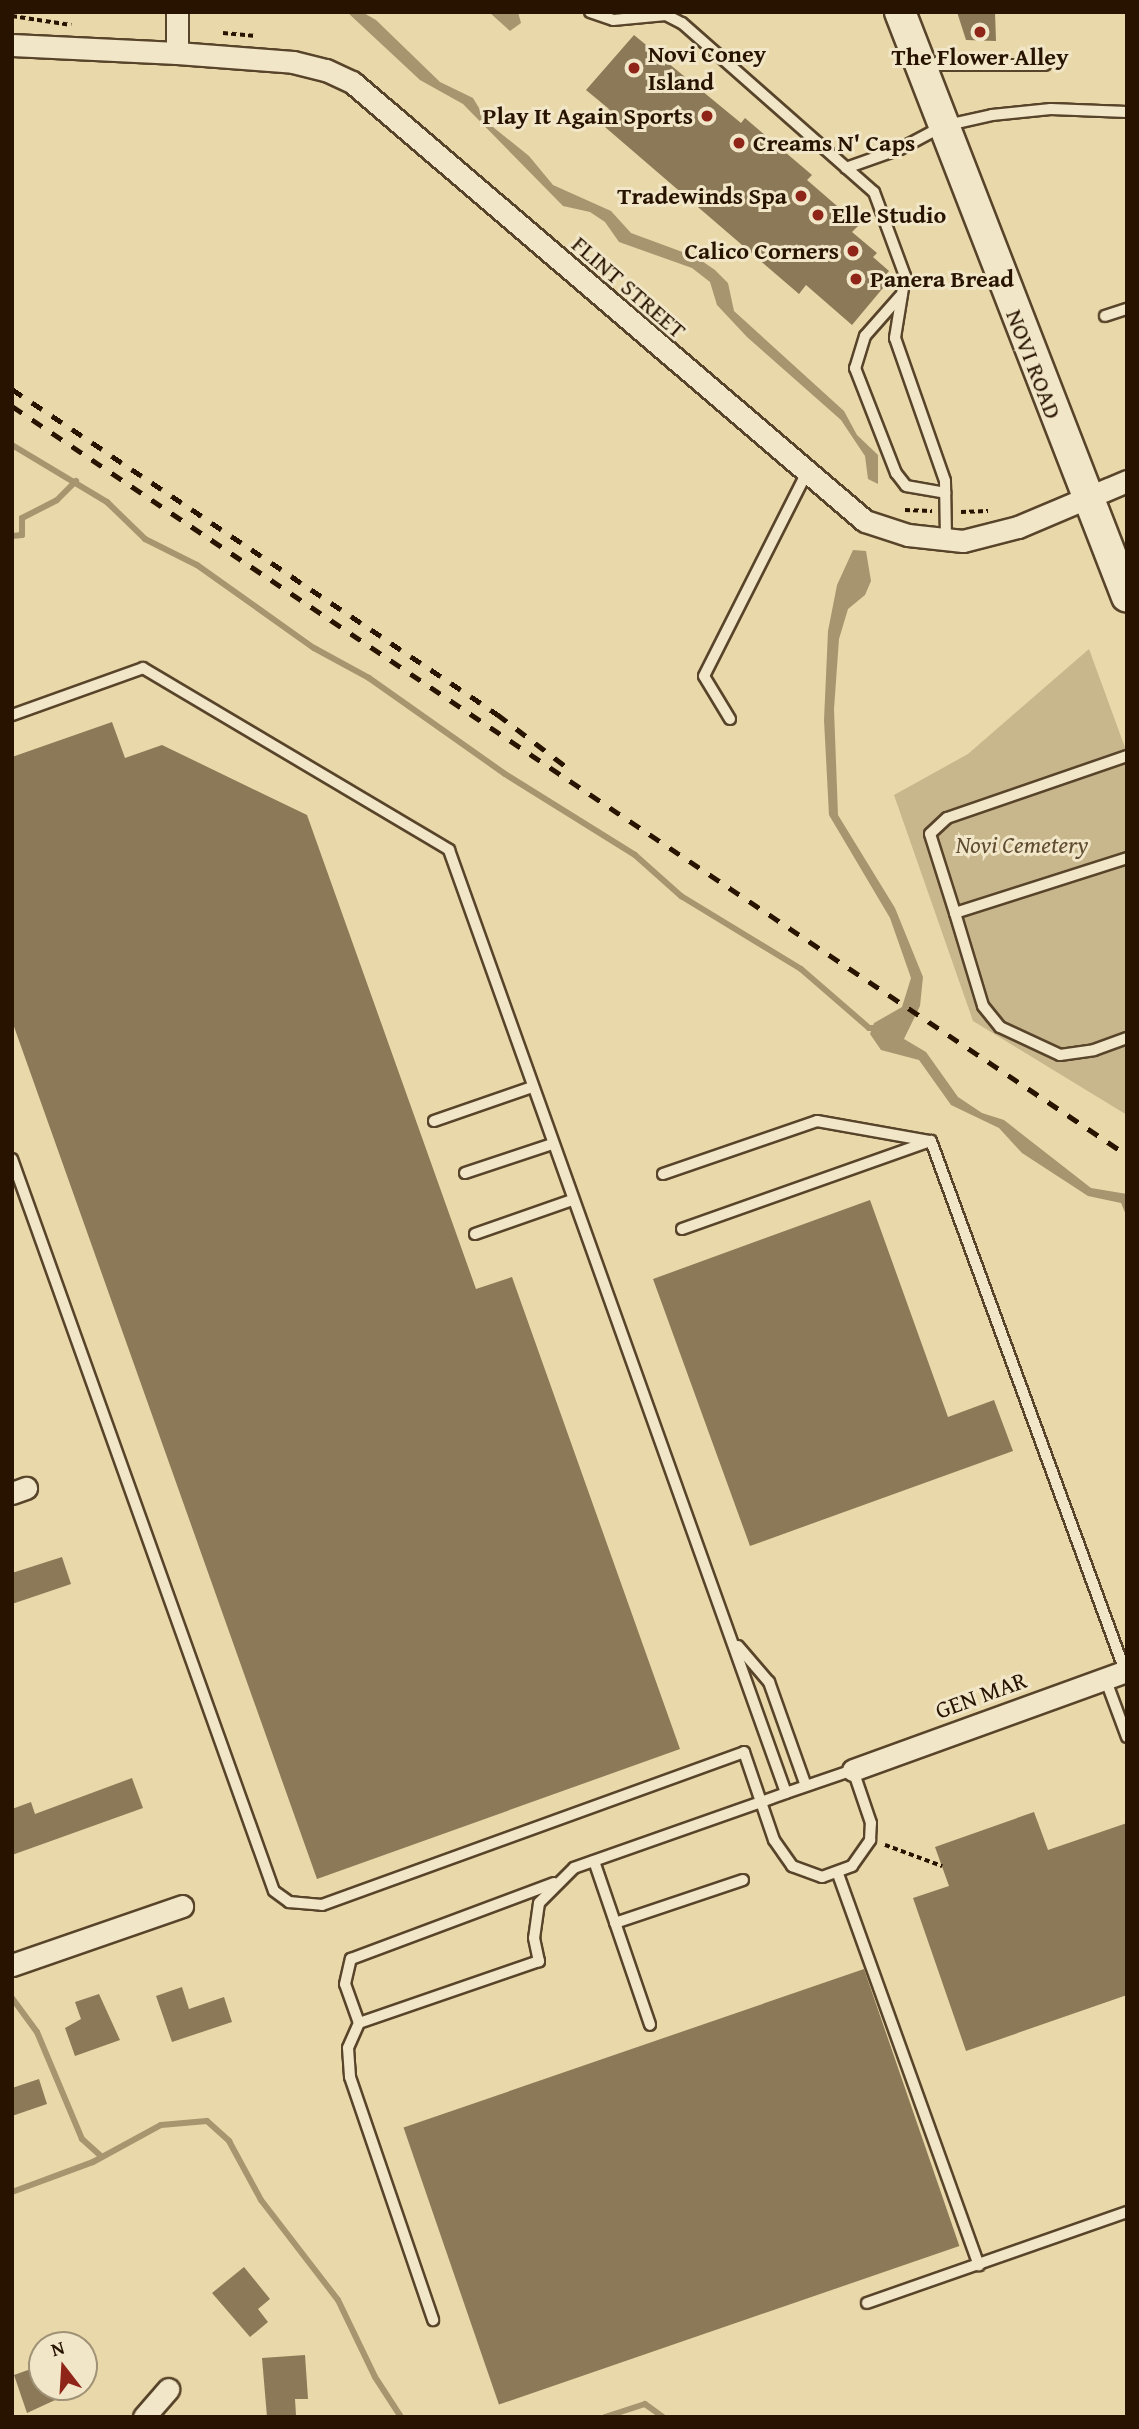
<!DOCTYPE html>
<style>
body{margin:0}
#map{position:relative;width:1139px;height:2429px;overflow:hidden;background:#e9d8a9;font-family:"Gentium Book Plus",serif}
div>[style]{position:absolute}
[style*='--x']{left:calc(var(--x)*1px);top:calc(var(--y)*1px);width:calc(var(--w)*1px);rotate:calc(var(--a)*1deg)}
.green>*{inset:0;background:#c8b78c}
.water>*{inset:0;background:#a79570}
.stream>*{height:6px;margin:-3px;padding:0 3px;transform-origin:3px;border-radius:3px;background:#a79570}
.building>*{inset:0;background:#8c7958;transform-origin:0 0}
.path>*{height:3.5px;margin-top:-1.75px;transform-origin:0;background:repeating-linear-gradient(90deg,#271300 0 5px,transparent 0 8.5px)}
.roads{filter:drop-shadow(2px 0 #58442a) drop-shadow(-2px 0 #58442a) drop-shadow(0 2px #58442a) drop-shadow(0 -2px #58442a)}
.service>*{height:10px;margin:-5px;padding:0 5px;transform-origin:5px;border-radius:5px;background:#f1e6c7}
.minor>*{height:21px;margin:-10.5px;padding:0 10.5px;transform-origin:10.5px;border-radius:10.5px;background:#f1e6c7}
.secondary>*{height:30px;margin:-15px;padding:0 15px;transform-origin:15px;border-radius:15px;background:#f1e6c7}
.rail>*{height:5px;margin-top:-2.5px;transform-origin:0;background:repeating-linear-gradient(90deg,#271300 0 12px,transparent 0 24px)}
.dots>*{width:19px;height:19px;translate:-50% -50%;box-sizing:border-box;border:4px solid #f1e6c7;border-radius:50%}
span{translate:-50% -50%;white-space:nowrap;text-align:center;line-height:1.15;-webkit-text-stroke:6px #f1e6c7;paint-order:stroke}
.poi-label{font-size:24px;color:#271300;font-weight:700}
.left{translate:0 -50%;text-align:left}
.right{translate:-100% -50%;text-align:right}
.street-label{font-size:24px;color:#271300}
.park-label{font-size:24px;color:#5f4c31;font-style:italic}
.frame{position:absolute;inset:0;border:14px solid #271300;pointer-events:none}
.north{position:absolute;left:28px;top:2331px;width:70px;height:70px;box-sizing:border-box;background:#f1e6c7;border:2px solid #a09277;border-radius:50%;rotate:343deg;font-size:19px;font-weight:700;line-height:28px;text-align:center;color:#271300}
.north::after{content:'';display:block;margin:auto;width:24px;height:32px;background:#8f2418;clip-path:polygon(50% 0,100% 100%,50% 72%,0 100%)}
</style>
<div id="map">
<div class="green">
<i style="clip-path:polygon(1089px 649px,1127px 753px,1127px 1115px,973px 1021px,894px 795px,968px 754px)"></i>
</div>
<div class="water">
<i style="clip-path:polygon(347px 12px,362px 12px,376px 20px,440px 82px,473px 98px,488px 123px,529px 156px,553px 185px,611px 211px,631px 233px,696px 257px,715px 270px,728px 283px,734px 311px,844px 411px,857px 435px,878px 455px,878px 484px,868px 479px,865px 456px,841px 420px,747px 337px,717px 305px,710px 282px,692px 268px,619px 242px,605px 222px,590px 212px,563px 206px,463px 104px,420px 80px)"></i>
<i style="clip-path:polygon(489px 12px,518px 12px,521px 23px,510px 31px)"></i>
<i style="clip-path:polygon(853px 550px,866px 551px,871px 581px,865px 595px,848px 609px,839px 639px,834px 709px,838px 815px,895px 908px,923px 977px,920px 1006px,904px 1039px,926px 1052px,958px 1097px,982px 1113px,1004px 1120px,1091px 1188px,1127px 1194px,1127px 1217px,1121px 1203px,1088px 1196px,1022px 1153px,999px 1128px,951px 1105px,919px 1060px,881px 1050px,870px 1034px,874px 1023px,902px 1007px,911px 978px,890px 918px,829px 815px,824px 720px,828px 631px,837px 585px)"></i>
</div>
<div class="stream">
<i style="--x:12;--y:445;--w:111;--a:31"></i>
<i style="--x:107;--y:502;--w:53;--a:44.2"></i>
<i style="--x:145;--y:539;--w:58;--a:26.6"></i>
<i style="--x:197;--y:565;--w:143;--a:35.4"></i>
<i style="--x:314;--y:648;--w:63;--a:28.6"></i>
<i style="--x:369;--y:678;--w:166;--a:35.2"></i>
<i style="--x:505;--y:774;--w:153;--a:31.9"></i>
<i style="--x:635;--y:855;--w:62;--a:41.7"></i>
<i style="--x:681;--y:896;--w:140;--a:31.3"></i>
<i style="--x:801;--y:969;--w:90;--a:40.9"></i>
<i style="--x:869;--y:1028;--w:7;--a:0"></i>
<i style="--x:12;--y:536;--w:10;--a:-6"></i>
<i style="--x:22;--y:535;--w:17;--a:-90"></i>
<i style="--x:22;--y:518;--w:39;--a:-27"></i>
<i style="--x:57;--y:500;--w:27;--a:-45"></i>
<i style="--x:12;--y:1998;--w:42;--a:53.7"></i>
<i style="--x:37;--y:2032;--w:116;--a:67.2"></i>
<i style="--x:82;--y:2139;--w:25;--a:42"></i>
<i style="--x:12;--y:2192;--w:86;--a:-20.3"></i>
<i style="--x:93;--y:2162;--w:77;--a:-28.6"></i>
<i style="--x:161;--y:2125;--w:46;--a:-5"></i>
<i style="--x:207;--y:2121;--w:30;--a:42"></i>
<i style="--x:229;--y:2141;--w:67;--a:61.5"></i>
<i style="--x:261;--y:2200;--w:126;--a:52.4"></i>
<i style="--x:338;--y:2300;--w:85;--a:64.3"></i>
<i style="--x:375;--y:2377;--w:48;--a:57"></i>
<i style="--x:605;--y:2417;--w:42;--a:-18"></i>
<i style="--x:645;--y:2404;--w:22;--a:36"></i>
</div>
<div class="building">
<i style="clip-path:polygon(957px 12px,995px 12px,996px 41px,966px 40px)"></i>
<i style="clip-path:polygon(634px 35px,741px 123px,745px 118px,812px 175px,807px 180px,859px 225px,852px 232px,877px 253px,873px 257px,889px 271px,883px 278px,888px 282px,852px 325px,806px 285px,799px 294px,598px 121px,609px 109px,586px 90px)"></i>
<i style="clip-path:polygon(112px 722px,125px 758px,162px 745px,307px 815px,476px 1289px,512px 1277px,680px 1749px,317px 1879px,12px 1021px,12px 757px)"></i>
<i style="clip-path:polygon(870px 1200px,948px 1417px,994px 1400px,1013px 1451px,750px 1546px,653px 1279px)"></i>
<i style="clip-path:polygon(62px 1557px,71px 1584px,12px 1604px,12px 1573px)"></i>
<i style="clip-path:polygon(132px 1778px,143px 1808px,12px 1855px,12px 1809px,31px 1802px,35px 1814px)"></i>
<i style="clip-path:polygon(1034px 1812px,1048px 1850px,1127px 1823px,1127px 1995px,966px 2051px,913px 1898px,949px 1886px,935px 1847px)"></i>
<i style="left:864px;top:1969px;width:293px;height:487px;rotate:71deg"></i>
<i style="clip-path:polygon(182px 1987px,189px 2009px,224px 1997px,232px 2022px,172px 2042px,156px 1996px)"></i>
<i style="clip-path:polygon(99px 1994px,120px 2040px,75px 2056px,65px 2028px,81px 2019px,75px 2002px)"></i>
<i style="clip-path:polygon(39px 2079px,47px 2104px,12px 2116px,12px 2088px)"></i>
<i style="clip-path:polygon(244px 2267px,270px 2299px,258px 2309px,268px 2322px,250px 2337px,212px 2293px)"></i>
<i style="clip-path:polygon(305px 2355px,308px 2399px,295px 2399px,296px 2415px,267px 2417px,262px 2358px)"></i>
<i style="clip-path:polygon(42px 2365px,42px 2387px,79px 2389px,27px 2413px,14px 2375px)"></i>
</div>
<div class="path">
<i style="--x:12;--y:16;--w:60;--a:8.7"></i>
<i style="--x:223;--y:33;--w:34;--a:5"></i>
<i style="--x:905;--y:510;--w:27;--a:2"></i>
<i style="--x:961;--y:512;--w:27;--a:-2"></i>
<i style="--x:885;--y:1845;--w:61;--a:20.2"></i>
</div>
<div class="roads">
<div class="service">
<i style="--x:590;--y:12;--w:24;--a:19"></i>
<i style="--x:613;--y:20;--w:53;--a:-5.4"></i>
<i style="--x:666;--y:15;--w:18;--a:27"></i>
<i style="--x:682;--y:23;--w:256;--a:41.4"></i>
<i style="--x:874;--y:192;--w:90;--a:69.7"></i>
<i style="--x:905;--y:276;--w:63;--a:99.2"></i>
<i style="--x:895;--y:338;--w:151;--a:70.7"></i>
<i style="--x:945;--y:481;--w:60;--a:89"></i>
<i style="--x:922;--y:65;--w:123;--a:0"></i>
<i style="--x:846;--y:168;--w:57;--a:-19.4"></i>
<i style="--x:900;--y:149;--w:49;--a:-28.1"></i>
<i style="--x:943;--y:126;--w:50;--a:-12.7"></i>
<i style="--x:992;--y:115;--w:59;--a:-5.8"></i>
<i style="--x:1051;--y:109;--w:76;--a:2.3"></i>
<i style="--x:902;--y:294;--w:56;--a:131.4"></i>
<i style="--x:865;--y:336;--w:34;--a:107"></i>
<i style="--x:855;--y:368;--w:113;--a:68.7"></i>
<i style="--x:896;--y:473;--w:16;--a:52"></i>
<i style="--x:906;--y:486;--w:40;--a:10"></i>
<i style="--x:1105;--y:316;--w:23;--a:-18"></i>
<i style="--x:12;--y:715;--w:139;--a:-19.7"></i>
<i style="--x:143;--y:668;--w:356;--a:30.7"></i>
<i style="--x:449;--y:850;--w:1001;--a:70.33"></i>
<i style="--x:730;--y:719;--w:50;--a:-121.2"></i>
<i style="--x:704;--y:676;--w:226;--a:-63.2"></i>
<i style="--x:1127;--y:756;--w:190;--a:161"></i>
<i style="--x:947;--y:818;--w:23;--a:137"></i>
<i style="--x:930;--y:834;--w:83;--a:72.4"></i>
<i style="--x:955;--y:913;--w:181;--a:-17.7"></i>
<i style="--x:955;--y:913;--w:97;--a:73.2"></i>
<i style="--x:983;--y:1006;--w:27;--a:51"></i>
<i style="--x:1000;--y:1027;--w:66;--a:25"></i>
<i style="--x:1060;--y:1055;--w:34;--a:-8"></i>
<i style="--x:1094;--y:1050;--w:35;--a:-20"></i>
<i style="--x:434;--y:1121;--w:104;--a:-19.1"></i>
<i style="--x:12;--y:1159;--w:777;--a:70.31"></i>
<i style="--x:274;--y:1891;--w:19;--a:36"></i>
<i style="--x:289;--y:1902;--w:33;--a:5"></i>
<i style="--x:322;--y:1905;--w:449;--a:-19.9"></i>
<i style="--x:744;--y:1752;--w:53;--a:71.2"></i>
<i style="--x:761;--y:1802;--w:40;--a:71.1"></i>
<i style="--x:774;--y:1840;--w:32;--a:55"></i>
<i style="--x:792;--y:1866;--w:32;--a:20"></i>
<i style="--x:822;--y:1877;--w:32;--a:-20"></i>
<i style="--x:852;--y:1866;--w:32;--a:-55"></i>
<i style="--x:870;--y:1840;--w:17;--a:-87"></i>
<i style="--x:871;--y:1823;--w:56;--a:-108.8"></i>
<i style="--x:853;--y:1770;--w:71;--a:161.1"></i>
<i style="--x:786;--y:1793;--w:27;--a:160"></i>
<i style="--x:761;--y:1802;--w:198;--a:160.6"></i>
<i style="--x:574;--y:1868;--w:49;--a:135"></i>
<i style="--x:539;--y:1903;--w:35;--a:98"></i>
<i style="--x:534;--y:1938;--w:24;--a:78"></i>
<i style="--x:539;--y:1961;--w:190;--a:161"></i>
<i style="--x:359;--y:2023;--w:41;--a:-109.7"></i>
<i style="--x:345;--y:1984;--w:26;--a:-77"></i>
<i style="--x:351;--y:1959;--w:217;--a:-20.5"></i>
<i style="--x:465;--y:1173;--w:92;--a:-18.4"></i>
<i style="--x:663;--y:1174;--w:163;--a:-19"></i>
<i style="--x:817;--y:1121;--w:114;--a:10.1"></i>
<i style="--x:682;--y:1229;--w:264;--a:-19.5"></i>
<i style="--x:931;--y:1141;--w:564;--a:69.9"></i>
<i style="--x:475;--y:1234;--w:103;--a:-19.3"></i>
<i style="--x:738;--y:1646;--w:48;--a:49.3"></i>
<i style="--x:769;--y:1682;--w:110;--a:70.4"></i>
<i style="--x:1105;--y:1678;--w:63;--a:69.6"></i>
<i style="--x:594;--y:1861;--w:173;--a:71.1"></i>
<i style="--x:838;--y:1874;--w:416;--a:70.2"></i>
<i style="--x:615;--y:1923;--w:135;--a:-18.6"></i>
<i style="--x:359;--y:2023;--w:27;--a:114"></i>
<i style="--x:348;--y:2048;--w:29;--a:86"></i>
<i style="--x:350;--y:2077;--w:257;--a:71.1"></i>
<i style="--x:867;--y:2303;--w:275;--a:-19.3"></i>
</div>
<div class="minor">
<i style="--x:177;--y:12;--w:41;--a:90"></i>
<i style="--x:177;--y:53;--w:116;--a:4.4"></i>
<i style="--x:293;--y:62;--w:34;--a:14"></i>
<i style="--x:326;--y:70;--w:29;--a:25"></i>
<i style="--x:352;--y:82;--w:675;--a:40.56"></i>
<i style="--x:865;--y:521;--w:45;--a:18"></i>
<i style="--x:908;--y:535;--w:55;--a:6.2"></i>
<i style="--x:963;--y:541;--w:57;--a:-14.3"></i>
<i style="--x:1018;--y:527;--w:118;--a:-22.9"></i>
<i style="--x:12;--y:45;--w:165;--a:2.8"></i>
<i style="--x:12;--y:1493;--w:15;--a:-20"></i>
<i style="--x:853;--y:1770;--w:291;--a:-19.9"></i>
<i style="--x:12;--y:1965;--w:180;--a:-19.1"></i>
<i style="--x:144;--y:2417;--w:37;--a:-49"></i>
</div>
<div class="secondary">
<i style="--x:900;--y:12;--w:627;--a:68.79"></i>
</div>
</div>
<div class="rail">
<i style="--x:12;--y:389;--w:584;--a:33.83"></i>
<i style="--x:497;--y:714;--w:89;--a:37.3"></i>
<i style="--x:12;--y:406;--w:1343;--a:33.89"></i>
</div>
<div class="dots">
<i style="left:980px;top:32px;background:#8f2418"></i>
<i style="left:634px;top:68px;background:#8f2418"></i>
<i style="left:707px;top:116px;background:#8f2418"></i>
<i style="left:739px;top:143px;background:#8f2418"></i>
<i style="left:801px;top:196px;background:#8f2418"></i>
<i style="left:818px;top:215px;background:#8f2418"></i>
<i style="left:853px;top:251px;background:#8f2418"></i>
<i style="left:856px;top:279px;background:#8f2418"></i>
</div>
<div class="poi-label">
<span class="left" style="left:648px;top:68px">Novi Coney<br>Island</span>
<span style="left:980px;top:57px">The Flower Alley</span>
<span class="right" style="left:693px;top:116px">Play It Again Sports</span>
<span class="left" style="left:753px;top:143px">Creams N' Caps</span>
<span class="right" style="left:787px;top:196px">Tradewinds Spa</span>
<span class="left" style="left:832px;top:215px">Elle Studio</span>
<span class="right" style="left:839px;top:251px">Calico Corners</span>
<span class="left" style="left:870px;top:279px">Panera Bread</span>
</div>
<div class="street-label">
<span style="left:629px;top:287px;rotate:41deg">FLINT STREET</span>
<span style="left:1034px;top:364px;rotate:69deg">NOVI ROAD</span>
<span style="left:981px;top:1695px;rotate:-20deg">GEN MAR</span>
</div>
<div class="park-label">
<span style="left:1022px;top:845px">Novi Cemetery</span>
</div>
<div class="frame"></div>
<div class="north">N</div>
</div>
